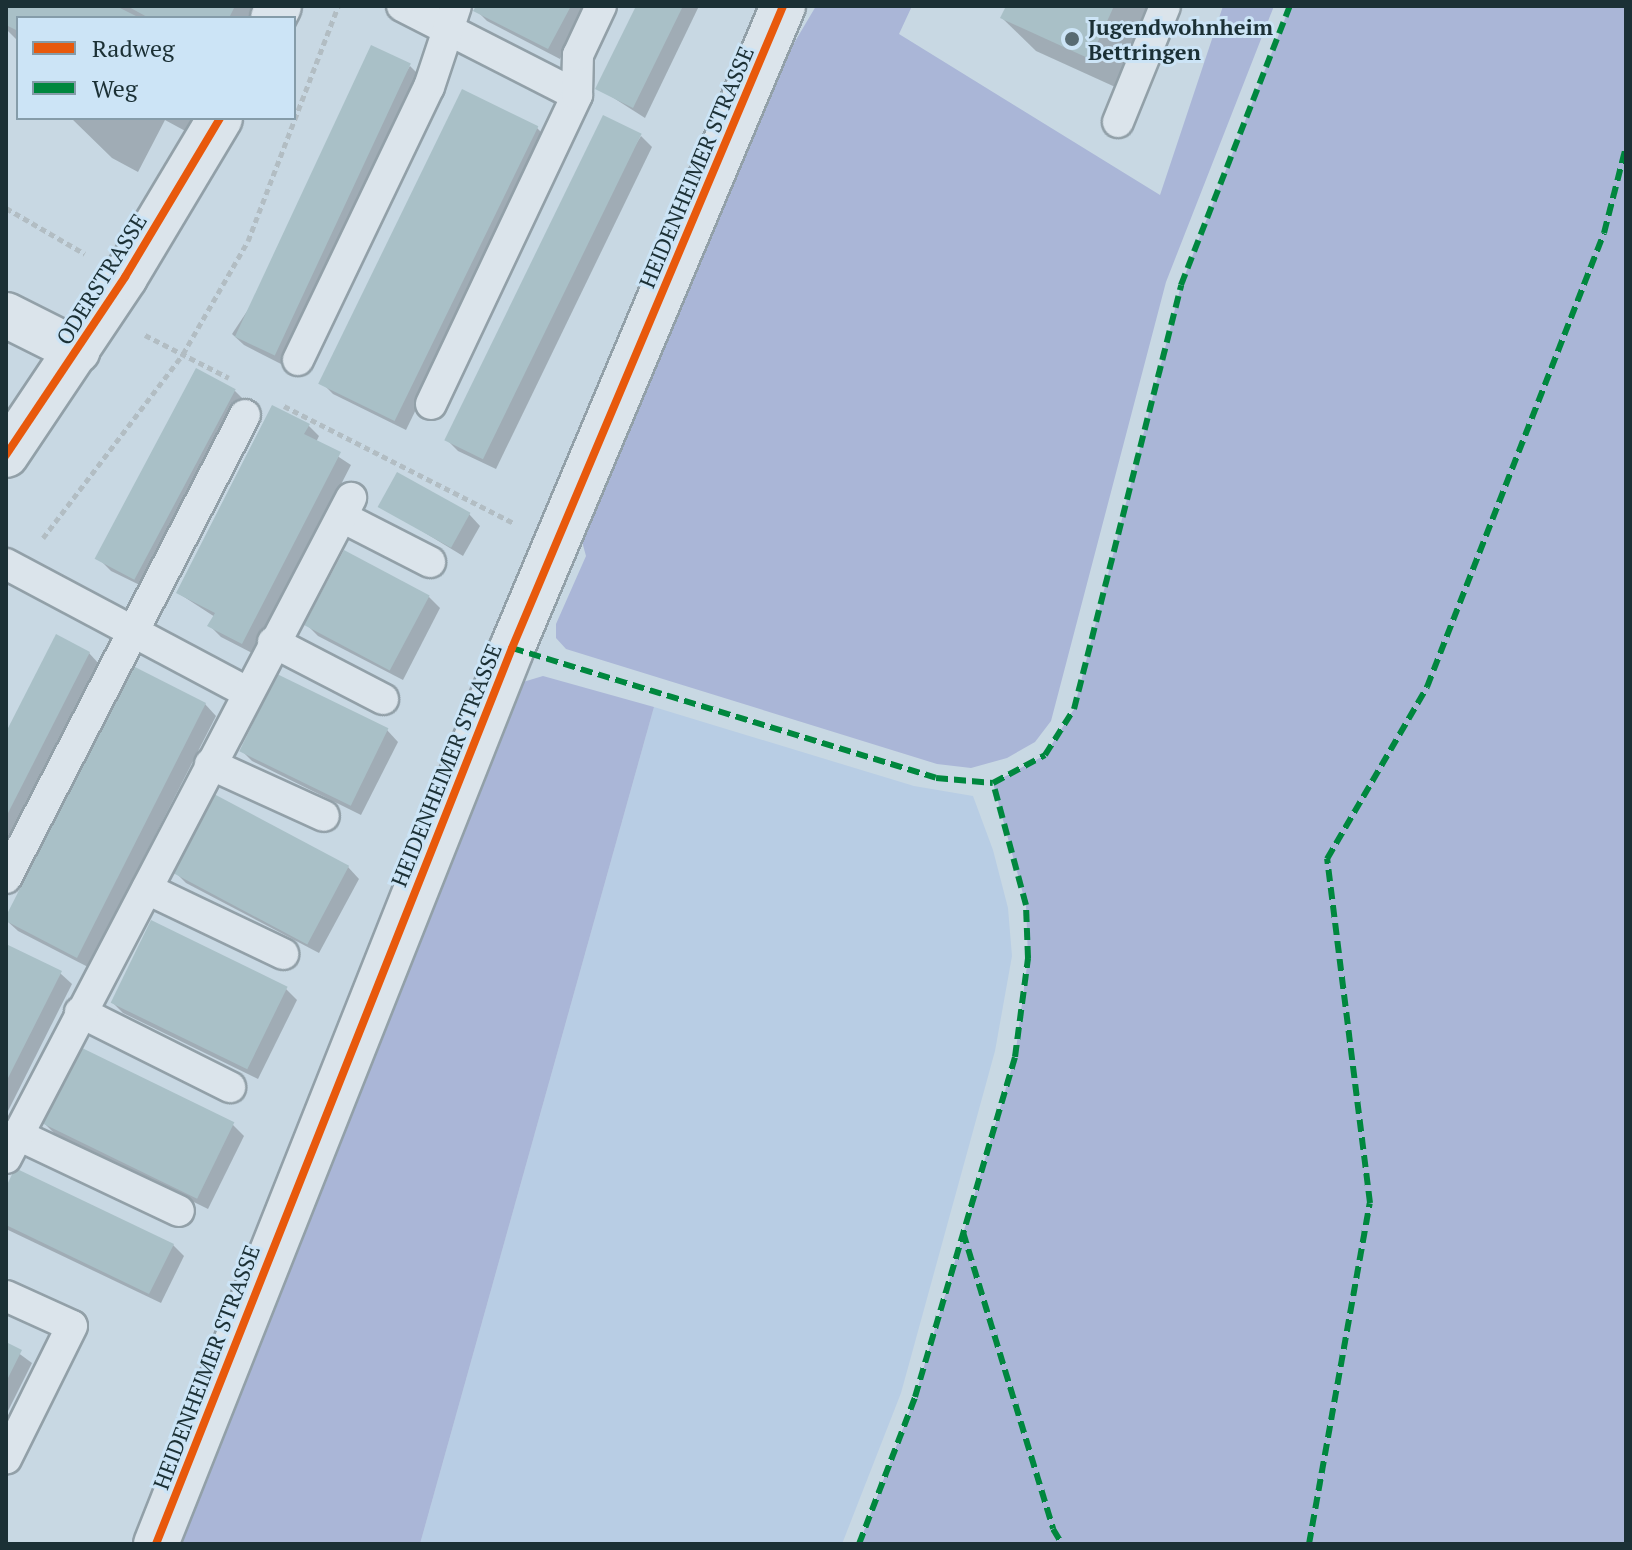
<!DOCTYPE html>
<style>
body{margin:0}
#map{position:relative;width:1632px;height:1550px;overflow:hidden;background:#c8d8e3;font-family:"PT Serif",serif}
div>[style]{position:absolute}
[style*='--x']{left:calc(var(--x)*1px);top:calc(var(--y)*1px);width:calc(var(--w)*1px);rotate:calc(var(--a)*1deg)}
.farmland>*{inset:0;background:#b8cde4}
.green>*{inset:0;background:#aab6d7}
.shadow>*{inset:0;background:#0003}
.building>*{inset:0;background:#a9c0c7;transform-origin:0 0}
.path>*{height:5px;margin-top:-2.5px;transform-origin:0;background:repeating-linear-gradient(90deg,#b2bdc3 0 6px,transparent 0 10px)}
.roads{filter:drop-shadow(2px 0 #92a0a8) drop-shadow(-2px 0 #92a0a8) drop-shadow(0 2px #92a0a8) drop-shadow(0 -2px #92a0a8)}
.lane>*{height:30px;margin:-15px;padding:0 15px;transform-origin:15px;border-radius:15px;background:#dbe4eb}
.street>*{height:44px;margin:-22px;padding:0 22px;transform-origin:22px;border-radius:22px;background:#dbe4eb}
.secondary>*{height:44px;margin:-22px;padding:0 22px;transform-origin:22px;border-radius:22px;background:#dbe4eb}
.quiet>*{height:6px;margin-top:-3px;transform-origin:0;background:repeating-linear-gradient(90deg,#00873e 0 12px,transparent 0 18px)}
.cycleway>*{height:8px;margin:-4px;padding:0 4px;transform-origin:4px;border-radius:4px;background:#e8590c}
.dots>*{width:22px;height:22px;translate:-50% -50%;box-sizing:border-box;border:4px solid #cce4f6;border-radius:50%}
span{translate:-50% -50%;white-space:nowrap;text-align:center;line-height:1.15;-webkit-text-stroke:6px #cce4f6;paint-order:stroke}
.poi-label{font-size:22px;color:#1b3035;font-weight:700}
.left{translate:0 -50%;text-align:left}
.street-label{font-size:22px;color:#1b3035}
.frame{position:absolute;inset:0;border:8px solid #1b3035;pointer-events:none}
.legend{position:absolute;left:16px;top:16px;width:280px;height:104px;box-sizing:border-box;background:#cce4f6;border:2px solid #859ca9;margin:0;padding:10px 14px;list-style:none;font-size:24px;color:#1b3035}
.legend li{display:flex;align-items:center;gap:16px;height:40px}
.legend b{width:40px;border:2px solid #859ca9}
</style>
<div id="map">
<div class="farmland">
<i style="clip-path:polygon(654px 707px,914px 786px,973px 796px,993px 850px,1008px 908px,1012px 956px,995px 1051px,901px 1393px,842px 1544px,420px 1544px)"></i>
</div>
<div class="green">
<i style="clip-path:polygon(816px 6px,912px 6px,899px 34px,1160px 195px,1223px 6px,1274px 6px,1166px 282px,1051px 721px,1035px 742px,1007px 758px,971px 768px,937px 764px,566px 649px,556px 638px,556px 624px,586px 556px,578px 527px,761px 99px)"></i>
<i style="clip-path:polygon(1290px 6px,1626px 6px,1626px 1544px,859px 1544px,915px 1397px,1015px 1057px,1028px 958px,1026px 905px,993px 783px,1045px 755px,1074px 709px,1181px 285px)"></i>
<i style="clip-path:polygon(543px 676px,654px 707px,420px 1544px,174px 1544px,509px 696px,523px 682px)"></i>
</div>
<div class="shadow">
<i style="clip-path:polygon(6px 6px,285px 6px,279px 18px,18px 18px,18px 41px,6px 29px)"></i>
<i style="clip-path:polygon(478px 6px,587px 6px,560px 59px,487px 21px,476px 10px)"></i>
<i style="clip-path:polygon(638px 6px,699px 6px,645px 118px,598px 88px)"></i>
<i style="clip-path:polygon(1008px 6px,1163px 6px,1124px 91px,1036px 51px,1002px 18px)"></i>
<i style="clip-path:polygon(410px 66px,421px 77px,281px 364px,244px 345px,232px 334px)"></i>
<i style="clip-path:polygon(71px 118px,197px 118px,189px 133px,165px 120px,138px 172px,112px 158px)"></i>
<i style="clip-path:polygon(537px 128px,548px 139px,406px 430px,333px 394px,322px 383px)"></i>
<i style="clip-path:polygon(641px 136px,652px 147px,496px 469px,458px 451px,447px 440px)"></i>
<i style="clip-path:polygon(234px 390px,246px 402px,150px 590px,111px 571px,100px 560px)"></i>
<i style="clip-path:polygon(308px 425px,319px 436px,316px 442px,351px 465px,254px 654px,221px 637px,210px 626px,215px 617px,178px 593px)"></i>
<i style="clip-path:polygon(381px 506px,469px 514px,480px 526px,463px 556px)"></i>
<i style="clip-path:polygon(429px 597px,440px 608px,403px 680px,318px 636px,307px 625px)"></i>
<i style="clip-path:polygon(89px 653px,100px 665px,6px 849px,6px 736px)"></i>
<i style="clip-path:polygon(205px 704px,216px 716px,88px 967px,18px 931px,6px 920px)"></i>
<i style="clip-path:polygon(387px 730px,398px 742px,361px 815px,252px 761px,241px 750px)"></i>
<i style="clip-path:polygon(348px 867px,359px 879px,319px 953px,186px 883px,175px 872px)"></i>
<i style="clip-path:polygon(6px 946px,60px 973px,72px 984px,6px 1115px)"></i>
<i style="clip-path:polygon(286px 989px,297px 1000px,258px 1079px,123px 1013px,112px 1002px)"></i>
<i style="clip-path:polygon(43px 1122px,233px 1125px,244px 1136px,208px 1209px,54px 1133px)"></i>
<i style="clip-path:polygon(6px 1191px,173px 1245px,184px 1256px,161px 1303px,6px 1229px)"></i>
<i style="clip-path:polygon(6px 1344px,32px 1363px,6px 1415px)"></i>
</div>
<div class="building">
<i style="clip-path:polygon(6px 6px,116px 6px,140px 18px,18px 18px,18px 31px,6px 25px)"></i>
<i style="clip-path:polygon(127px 6px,235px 6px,229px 18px,149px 18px)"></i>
<i style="clip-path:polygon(476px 6px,571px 6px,548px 49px,473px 11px)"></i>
<i style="clip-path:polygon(636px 6px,683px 6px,633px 108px,595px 89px)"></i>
<i style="clip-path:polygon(1006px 6px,1114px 6px,1090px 59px,1000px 18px)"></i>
<i style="left:371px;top:45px;width:44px;height:322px;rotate:25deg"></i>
<i style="left:462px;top:89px;width:85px;height:328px;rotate:26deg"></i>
<i style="left:603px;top:115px;width:43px;height:362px;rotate:26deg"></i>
<i style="left:196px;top:368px;width:45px;height:216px;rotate:28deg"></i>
<i style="clip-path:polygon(272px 405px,310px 424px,304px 434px,341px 452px,242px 644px,207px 626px,215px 613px,176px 593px)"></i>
<i style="left:397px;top:472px;width:84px;height:40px;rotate:29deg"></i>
<i style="left:344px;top:550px;width:97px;height:85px;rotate:28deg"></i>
<i style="clip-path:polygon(56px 634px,90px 652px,6px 817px,6px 732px)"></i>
<i style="clip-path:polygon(133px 666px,206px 703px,77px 958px,6px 921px,6px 916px)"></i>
<i style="left:277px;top:674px;width:124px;height:86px;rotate:26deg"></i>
<i style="left:214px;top:794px;width:153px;height:89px;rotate:28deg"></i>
<i style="left:151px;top:920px;width:152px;height:92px;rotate:26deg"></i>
<i style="clip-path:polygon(6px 944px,62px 971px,6px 1082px)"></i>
<i style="left:78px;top:1046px;width:174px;height:85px;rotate:26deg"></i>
<i style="clip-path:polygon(15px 1168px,174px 1244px,149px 1294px,6px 1225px,6px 1187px)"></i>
<i style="clip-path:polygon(6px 1342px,22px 1350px,6px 1382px)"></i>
</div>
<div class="path">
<i style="--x:6;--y:208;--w:91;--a:30.2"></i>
<i style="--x:145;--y:335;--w:94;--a:27.1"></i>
<i style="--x:284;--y:406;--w:258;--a:27"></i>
<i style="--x:43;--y:538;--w:231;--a:-52.7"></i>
<i style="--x:183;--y:354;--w:130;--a:-60.1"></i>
<i style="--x:248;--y:241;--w:252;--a:-69"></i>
</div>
<div class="roads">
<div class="lane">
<i style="--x:402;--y:6;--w:196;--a:27"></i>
<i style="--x:1118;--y:122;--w:125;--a:-67.9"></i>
<i style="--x:298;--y:360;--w:303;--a:-64.4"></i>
<i style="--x:429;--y:87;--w:85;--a:-71.6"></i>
<i style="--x:431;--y:404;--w:342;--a:-64.7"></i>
<i style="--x:577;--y:95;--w:40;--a:-88.6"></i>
<i style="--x:578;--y:55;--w:54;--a:-64.9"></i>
<i style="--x:342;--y:517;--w:99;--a:27.1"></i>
<i style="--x:6;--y:564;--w:273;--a:28"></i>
<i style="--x:273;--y:642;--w:124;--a:27.4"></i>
<i style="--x:210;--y:764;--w:125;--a:24.5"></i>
<i style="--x:6;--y:878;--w:521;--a:-62.7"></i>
<i style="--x:147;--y:889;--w:151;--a:25.5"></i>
<i style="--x:80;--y:1012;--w:168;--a:26.6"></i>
<i style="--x:16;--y:1134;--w:180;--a:25.3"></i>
<i style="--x:6;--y:1158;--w:745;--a:-62.4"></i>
<i style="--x:6;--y:1296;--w:72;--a:24.4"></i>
<i style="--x:72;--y:1326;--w:148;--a:116.4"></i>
</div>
<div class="street">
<i style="--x:273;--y:18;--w:13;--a:-63"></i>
<i style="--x:6;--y:315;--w:80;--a:26.6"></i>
<i style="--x:6;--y:455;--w:214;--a:-56.2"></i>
<i style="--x:125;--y:277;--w:185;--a:-59.1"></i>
</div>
<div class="secondary">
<i style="--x:156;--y:1544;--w:964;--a:-68.33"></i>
<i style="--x:512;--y:648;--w:697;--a:-67.11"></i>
</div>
</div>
<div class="quiet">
<i style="--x:512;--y:648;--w:443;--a:17"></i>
<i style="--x:936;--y:778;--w:57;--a:5"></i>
<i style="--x:993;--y:783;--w:59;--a:-28.3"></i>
<i style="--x:1045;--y:755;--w:54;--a:-57.8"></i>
<i style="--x:1074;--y:709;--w:437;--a:-75.8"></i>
<i style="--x:1181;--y:285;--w:300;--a:-68.7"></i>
<i style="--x:963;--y:1232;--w:310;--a:73.1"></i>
<i style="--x:1053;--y:1529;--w:17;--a:59"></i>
<i style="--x:859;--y:1544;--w:157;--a:-69.1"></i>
<i style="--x:915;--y:1397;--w:354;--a:-73.6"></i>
<i style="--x:1015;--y:1057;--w:100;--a:-82.5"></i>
<i style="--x:1028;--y:958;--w:53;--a:-92.2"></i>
<i style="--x:1026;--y:905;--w:126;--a:-105.1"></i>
<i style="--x:1309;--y:1544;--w:346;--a:-79.9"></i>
<i style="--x:1370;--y:1203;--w:347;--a:-97.1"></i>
<i style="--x:1327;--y:859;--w:199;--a:-59.8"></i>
<i style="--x:1427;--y:687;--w:487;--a:-68.7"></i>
<i style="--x:1604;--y:233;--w:89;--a:-75.7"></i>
</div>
<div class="cycleway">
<i style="--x:6;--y:455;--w:214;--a:-56.2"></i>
<i style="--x:125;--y:277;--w:185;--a:-59.1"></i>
<i style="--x:156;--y:1544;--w:964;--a:-68.33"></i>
<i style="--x:512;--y:648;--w:697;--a:-67.11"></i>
</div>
<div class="dots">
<i style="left:1072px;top:39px;background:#586b72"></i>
</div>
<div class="poi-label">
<span class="left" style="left:1088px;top:39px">Jugendwohnheim<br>Bettringen</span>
</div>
<div class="street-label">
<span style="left:696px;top:167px;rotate:-67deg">HEIDENHEIMER STRASSE</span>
<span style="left:101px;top:279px;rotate:-58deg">ODERSTRASSE</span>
<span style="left:446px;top:765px;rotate:-68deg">HEIDENHEIMER STRASSE</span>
<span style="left:206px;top:1367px;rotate:-69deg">HEIDENHEIMER STRASSE</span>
</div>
<div class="frame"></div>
<ul class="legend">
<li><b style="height:10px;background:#e8590c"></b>Radweg</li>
<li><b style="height:10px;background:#00873e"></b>Weg</li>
</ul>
</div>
